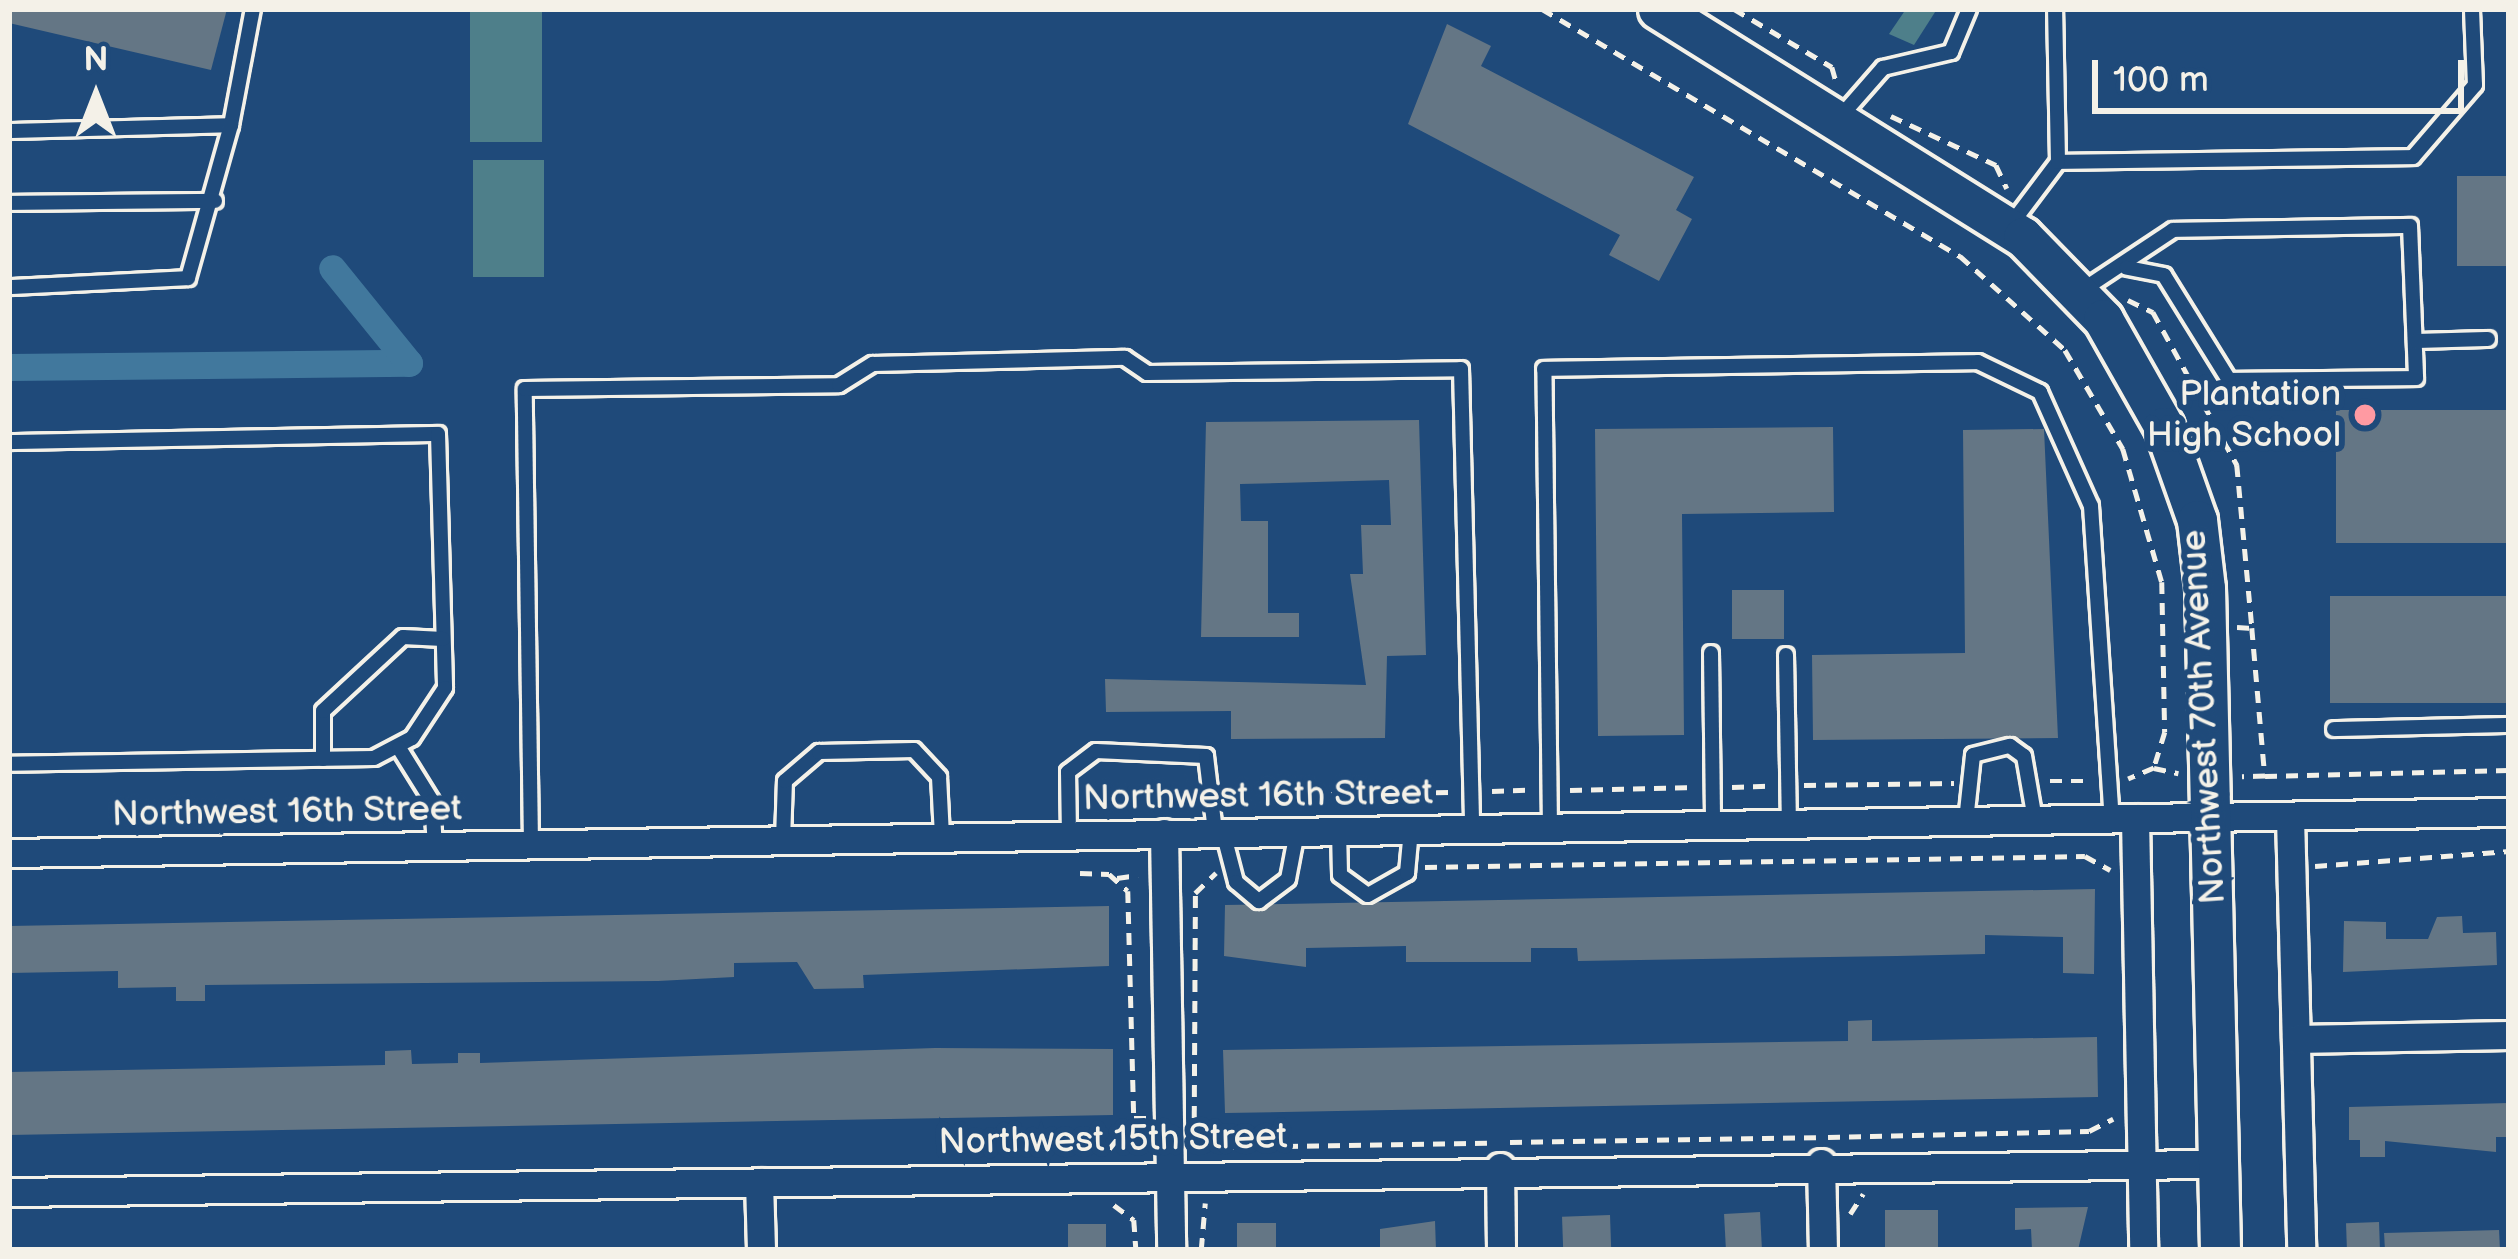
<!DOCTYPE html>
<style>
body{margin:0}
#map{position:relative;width:2518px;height:1259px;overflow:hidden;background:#1f4a7a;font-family:"Balsamiq Sans",sans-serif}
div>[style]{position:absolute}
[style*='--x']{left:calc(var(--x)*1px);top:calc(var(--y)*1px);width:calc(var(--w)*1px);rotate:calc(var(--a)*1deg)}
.green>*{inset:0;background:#4e7f8a;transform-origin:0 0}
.canal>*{height:27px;margin:-13.5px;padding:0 13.5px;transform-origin:13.5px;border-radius:13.5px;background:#41789d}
.building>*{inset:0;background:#647685;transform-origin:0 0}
.path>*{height:4.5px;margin-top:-2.25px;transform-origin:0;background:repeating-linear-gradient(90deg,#f4f1e8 0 12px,transparent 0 21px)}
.roads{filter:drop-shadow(3px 0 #f4f1e8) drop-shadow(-3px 0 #f4f1e8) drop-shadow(0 3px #f4f1e8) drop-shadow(0 -3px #f4f1e8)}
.lane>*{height:14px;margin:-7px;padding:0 7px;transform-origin:7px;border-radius:7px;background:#1f4a7a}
.street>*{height:27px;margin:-13.5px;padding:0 13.5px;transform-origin:13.5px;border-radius:13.5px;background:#1f4a7a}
.secondary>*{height:39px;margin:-19.5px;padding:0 19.5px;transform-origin:19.5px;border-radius:19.5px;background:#1f4a7a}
.dots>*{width:33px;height:33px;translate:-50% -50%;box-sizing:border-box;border:6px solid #1f4a7a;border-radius:50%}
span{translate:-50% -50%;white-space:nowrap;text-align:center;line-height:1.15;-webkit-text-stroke:12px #1f4a7a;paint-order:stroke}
.poi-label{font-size:36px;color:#f4f1e8}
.right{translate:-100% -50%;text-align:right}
.street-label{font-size:36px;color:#f4f1e8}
.frame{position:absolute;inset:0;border:12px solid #f4f1e8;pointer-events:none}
.north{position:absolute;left:36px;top:36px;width:120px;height:120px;-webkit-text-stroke:9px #1f4a7a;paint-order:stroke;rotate:0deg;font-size:33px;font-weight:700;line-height:48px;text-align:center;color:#f4f1e8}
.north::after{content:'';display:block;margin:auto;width:42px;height:54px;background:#f4f1e8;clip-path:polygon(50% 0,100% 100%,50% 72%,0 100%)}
.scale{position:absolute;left:2092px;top:60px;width:372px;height:54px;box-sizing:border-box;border:6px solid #f4f1e8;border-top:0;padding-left:15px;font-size:36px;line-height:42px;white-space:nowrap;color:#f4f1e8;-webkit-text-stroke:9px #1f4a7a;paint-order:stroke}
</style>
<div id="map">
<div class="green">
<i style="left:470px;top:9px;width:72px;height:133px"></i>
<i style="clip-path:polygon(1906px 9px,1937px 9px,1914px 45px,1889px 34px)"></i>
<i style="left:544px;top:160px;width:117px;height:71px;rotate:90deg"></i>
</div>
<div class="canal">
<i style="--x:9;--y:367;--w:400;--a:-0.6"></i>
<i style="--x:409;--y:363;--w:122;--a:-129"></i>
</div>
<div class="building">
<i style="clip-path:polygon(9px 9px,227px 9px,211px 70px,9px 23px)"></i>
<i style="clip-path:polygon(1447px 24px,1491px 46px,1481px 66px,1694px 177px,1676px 210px,1692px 219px,1659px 281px,1609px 255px,1620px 235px,1408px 124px)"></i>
<i style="left:2509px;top:176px;width:90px;height:52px;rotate:90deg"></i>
<i style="left:2509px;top:410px;width:133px;height:173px;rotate:90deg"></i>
<i style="clip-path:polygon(1419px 420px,1426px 655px,1387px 656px,1385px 738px,1231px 739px,1231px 711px,1106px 712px,1105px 679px,1366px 685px,1350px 574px,1363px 574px,1361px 525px,1391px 525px,1389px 480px,1240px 484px,1241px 521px,1268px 521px,1268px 613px,1299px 613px,1299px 637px,1201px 637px,1206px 422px)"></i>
<i style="clip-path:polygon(1833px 427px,1834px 512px,1682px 514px,1684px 735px,1598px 736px,1595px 429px)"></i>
<i style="clip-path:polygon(2044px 429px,2058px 738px,1813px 740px,1812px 655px,1965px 653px,1963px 430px)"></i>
<i style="left:1732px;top:590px;width:52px;height:49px"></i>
<i style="left:2509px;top:596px;width:107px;height:179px;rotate:90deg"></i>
<i style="clip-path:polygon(2095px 889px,2094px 974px,2063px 973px,2063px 937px,1985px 935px,1985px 954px,1897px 956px,1578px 961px,1577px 948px,1531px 948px,1531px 962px,1406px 962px,1406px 946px,1306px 948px,1306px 967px,1224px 956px,1225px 905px)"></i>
<i style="clip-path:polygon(1109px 906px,1109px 966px,863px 975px,864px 988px,814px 989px,797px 962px,734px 963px,734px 977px,658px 981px,205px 985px,205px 1001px,176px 1001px,176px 987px,118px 988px,118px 971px,9px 973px,9px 926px)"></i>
<i style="clip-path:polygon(2462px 916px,2463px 933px,2496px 932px,2497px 965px,2343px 972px,2344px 921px,2386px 922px,2386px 939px,2428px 939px,2437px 917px)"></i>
<i style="clip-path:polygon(1872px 1020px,1872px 1041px,2097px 1037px,2098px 1097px,1225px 1113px,1223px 1050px,1848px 1041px,1848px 1021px)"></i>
<i style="clip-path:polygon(935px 1048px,1113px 1049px,1113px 1115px,9px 1135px,9px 1072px,385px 1065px,385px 1051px,411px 1050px,412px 1064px,458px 1063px,458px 1053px,480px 1053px,480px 1063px)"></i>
<i style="clip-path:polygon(2509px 1103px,2509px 1137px,2496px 1137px,2496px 1152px,2385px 1141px,2385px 1157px,2360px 1157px,2360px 1140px,2349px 1140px,2349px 1107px)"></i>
<i style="clip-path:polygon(2088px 1207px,2078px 1250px,2032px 1250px,2031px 1229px,2015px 1230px,2015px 1208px)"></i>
<i style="left:1885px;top:1210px;width:53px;height:40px"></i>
<i style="left:1760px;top:1212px;width:38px;height:36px;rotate:87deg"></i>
<i style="left:1610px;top:1215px;width:35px;height:48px;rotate:88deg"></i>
<i style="clip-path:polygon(1435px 1221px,1436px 1250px,1380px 1250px,1380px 1229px)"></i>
<i style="left:2379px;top:1222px;width:28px;height:33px;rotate:88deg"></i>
<i style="left:1276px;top:1223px;width:27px;height:39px;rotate:90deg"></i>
<i style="left:1106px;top:1224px;width:26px;height:38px;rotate:90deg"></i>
<i style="clip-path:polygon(2499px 1230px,2500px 1250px,2385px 1250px,2384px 1233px)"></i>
</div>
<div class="path">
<i style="--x:1542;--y:9;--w:486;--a:30.6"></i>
<i style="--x:1960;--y:256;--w:141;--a:41.8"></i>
<i style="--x:2065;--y:350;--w:115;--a:59.6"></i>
<i style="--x:2123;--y:449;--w:139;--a:73.7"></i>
<i style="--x:2162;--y:582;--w:150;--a:88.9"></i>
<i style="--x:2165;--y:732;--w:38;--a:107"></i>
<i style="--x:2154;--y:768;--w:28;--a:157"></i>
<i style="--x:1734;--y:9;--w:114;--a:30.6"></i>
<i style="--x:1832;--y:67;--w:19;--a:74"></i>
<i style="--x:1891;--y:116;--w:116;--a:25"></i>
<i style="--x:1996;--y:165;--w:26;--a:65"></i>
<i style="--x:2128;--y:300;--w:28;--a:26"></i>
<i style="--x:2153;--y:312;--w:175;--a:61.2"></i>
<i style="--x:2237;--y:465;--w:164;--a:84.7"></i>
<i style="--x:2237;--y:627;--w:15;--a:4"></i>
<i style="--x:2252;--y:628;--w:149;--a:85"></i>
<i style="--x:2265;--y:776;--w:23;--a:178"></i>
<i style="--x:2154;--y:768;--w:25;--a:12"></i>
<i style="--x:2265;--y:776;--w:244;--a:-1.4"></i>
<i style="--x:2050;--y:781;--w:42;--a:0"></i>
<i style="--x:1804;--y:785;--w:150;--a:-0.8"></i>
<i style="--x:1732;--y:787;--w:36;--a:-2"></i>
<i style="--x:1570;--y:790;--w:126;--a:-1.4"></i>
<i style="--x:1492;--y:791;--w:36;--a:-2"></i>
<i style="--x:1331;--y:794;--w:119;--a:-1"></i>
<i style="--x:2315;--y:866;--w:195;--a:-4.4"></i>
<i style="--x:1425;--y:867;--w:660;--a:-0.95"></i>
<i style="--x:2085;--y:856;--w:29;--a:29"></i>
<i style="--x:1080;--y:873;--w:29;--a:2"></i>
<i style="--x:1109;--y:874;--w:25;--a:42"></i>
<i style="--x:1128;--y:891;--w:227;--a:88.5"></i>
<i style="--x:1134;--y:1118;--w:12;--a:0"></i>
<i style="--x:1117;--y:878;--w:21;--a:-8"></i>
<i style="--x:1194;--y:1118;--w:225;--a:-89.7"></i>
<i style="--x:1195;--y:893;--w:29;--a:-44"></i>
<i style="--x:1197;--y:1118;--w:39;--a:48"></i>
<i style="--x:1223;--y:1147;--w:264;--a:-0.9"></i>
<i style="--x:1828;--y:1137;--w:261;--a:-1.3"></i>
<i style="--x:2089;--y:1131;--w:27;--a:-27"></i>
<i style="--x:1510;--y:1142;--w:306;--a:-0.9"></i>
<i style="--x:1017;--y:1151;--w:92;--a:-1.2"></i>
<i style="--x:1109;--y:1149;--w:40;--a:-51"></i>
<i style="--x:1114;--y:1205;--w:25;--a:37"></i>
<i style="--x:1134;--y:1220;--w:30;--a:86"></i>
<i style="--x:1850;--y:1214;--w:24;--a:-57"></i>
<i style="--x:1201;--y:1250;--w:47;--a:-85.1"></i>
</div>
<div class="roads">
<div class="lane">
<i style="--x:1841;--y:116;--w:64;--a:-48.8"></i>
<i style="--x:1883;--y:68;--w:70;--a:-13.2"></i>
<i style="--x:1951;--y:52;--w:47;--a:-67.3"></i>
<i style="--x:231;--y:125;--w:118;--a:-79.3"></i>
<i style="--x:9;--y:131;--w:222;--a:-1.5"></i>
<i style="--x:231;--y:125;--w:159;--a:105.7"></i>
<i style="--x:188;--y:278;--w:179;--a:177.1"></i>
<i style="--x:2058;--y:162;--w:355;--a:-0.8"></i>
<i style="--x:2413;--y:157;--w:95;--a:-49.3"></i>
<i style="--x:2475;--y:85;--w:76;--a:-92.3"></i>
<i style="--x:9;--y:203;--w:206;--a:-0.6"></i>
<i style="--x:2012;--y:223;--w:76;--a:-53"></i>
<i style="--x:2058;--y:162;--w:153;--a:-91.1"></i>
<i style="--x:2081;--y:291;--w:110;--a:-33.5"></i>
<i style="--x:2173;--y:230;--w:237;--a:-1"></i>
<i style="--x:2410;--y:226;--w:152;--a:87.7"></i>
<i style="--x:2416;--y:378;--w:187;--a:179.4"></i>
<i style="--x:2229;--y:380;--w:123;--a:-121.8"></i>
<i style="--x:2164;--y:275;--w:38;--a:-169"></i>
<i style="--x:2415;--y:341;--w:73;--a:-1.6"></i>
<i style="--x:9;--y:442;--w:429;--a:-1.1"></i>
<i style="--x:438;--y:434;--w:254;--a:88.4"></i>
<i style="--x:445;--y:688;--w:60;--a:123.4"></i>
<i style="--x:412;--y:738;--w:43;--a:152.2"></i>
<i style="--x:374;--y:758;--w:365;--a:179.1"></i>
<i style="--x:1711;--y:653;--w:172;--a:89.3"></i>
<i style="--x:1786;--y:655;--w:169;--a:89"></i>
<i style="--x:2334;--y:729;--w:175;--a:-1.3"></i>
<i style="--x:399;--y:748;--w:62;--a:58.1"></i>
<i style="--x:432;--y:801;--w:45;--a:86.2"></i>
<i style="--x:323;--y:759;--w:48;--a:-90"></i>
<i style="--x:323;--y:711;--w:109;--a:-42.8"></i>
<i style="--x:403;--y:637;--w:40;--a:2.9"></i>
<i style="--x:1966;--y:821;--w:66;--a:-83.9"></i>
<i style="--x:1973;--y:755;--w:38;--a:-14"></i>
<i style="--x:2010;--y:746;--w:17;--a:36"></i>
<i style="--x:2024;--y:756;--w:65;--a:80.2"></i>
<i style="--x:1550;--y:828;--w:459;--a:-90.7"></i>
<i style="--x:1544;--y:369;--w:434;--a:-0.9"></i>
<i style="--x:1978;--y:362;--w:69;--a:25.8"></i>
<i style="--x:2040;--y:392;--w:125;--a:65.9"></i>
<i style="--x:2091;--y:506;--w:314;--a:86.2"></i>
<i style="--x:1339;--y:830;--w:45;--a:88.7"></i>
<i style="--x:1340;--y:875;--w:34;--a:36"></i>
<i style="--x:1368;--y:895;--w:45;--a:-29.4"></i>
<i style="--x:1407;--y:873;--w:43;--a:-84.7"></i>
<i style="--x:1223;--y:832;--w:52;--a:75.4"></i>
<i style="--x:1236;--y:882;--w:30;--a:40"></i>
<i style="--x:1259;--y:901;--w:36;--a:-37"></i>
<i style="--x:1288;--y:879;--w:48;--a:-79.2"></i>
<i style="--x:1069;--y:835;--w:63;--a:-90.9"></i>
<i style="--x:1068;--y:772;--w:35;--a:-37"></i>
<i style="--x:1096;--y:751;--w:110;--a:2.6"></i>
<i style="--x:1206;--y:756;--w:77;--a:83.2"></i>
<i style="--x:783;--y:840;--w:59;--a:-88.1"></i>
<i style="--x:785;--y:781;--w:45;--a:-40.5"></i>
<i style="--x:819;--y:752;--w:95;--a:-1.2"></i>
<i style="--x:914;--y:750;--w:37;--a:47"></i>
<i style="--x:939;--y:777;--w:60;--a:87.1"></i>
<i style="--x:531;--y:844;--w:455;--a:-90.8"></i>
<i style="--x:525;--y:389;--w:314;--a:-0.7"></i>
<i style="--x:839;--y:385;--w:40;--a:-32"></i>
<i style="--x:873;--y:364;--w:252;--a:-1.4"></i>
<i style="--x:1125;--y:358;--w:27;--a:34"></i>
<i style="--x:1147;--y:373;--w:314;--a:-0.7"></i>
<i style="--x:1461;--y:369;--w:459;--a:88.6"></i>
</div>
<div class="street">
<i style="--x:2290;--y:817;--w:433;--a:88.5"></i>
<i style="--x:2135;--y:818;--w:432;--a:88.9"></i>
<i style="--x:1164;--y:833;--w:417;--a:89"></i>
<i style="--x:9;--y:853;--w:2500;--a:-0.94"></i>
<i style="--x:2296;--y:1039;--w:213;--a:-1.1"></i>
<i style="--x:1821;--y:1163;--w:87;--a:88.7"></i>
<i style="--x:1500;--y:1167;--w:83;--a:89.3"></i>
<i style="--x:759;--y:1182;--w:68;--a:88.3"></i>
<i style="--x:9;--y:1192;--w:2210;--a:-0.73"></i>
</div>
<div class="secondary">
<i style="--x:1658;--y:9;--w:430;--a:32"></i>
<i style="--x:2023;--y:237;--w:115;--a:45.7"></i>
<i style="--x:2103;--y:319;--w:124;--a:60.5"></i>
<i style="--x:2164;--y:427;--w:99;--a:70.5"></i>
<i style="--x:2197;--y:520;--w:68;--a:83.3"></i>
<i style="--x:2205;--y:588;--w:662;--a:88.7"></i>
</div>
</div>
<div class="dots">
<i style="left:2365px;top:415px;background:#ff9aa2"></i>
</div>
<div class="poi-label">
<span class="right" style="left:2341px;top:415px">Plantation<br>High School</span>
</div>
<div class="street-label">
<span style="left:2204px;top:717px;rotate:-93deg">Northwest 70th Avenue</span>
<span style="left:1258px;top:796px;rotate:-1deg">Northwest 16th Street</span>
<span style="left:287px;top:812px;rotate:-1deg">Northwest 16th Street</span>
<span style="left:1113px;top:1140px;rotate:-1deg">Northwest 15th Street</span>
</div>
<div class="frame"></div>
<div class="north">N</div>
<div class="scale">100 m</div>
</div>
